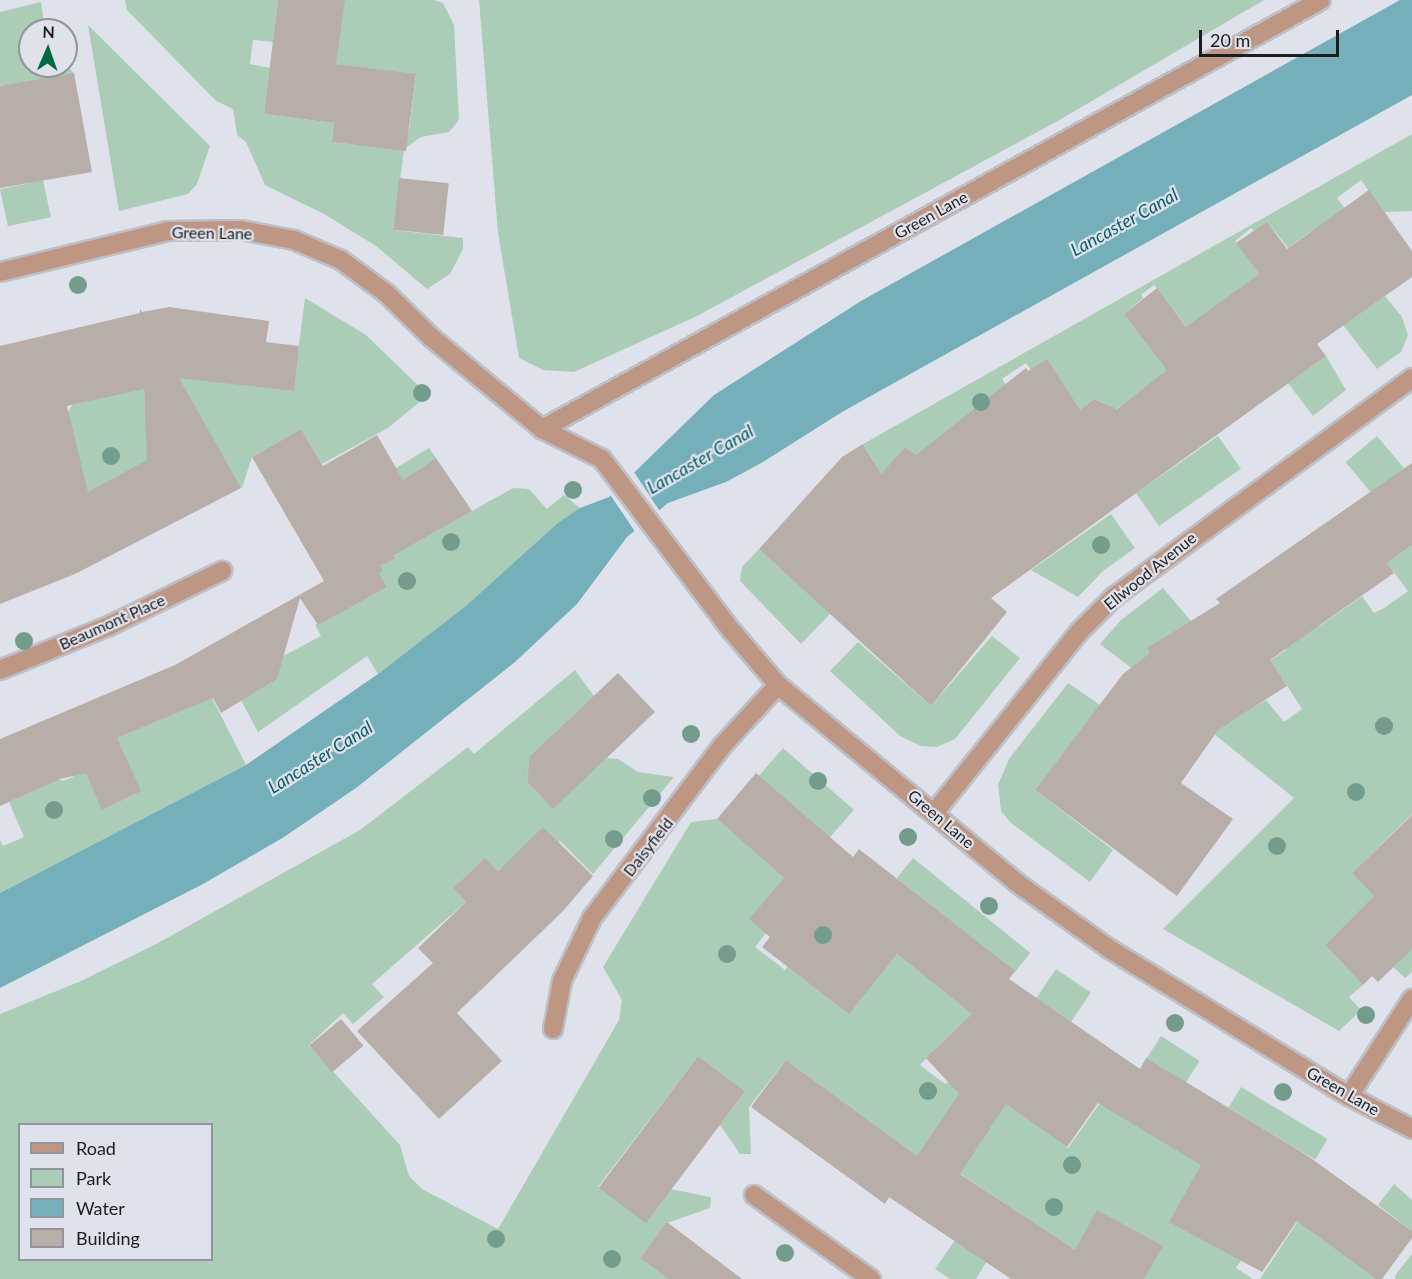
<!DOCTYPE html>
<style>
body{margin:0}
#map{position:relative;width:1412px;height:1279px;overflow:hidden;background:#e0e2eb;font-family:Lato,sans-serif}
div>[style]{position:absolute}
[style*='--x']{left:calc(var(--x)*1px);top:calc(var(--y)*1px);width:calc(var(--w)*1px);rotate:calc(var(--a)*1deg)}
.green>*{inset:0;background:#abcdb8;transform-origin:0 0}
.water>*{inset:0;background:#75afba}
.pier>*{inset:0;background:#e0e2eb}
.building>*{inset:0;background:#b7aea9;transform-origin:0 0}
.roads{filter:drop-shadow(2px 0 #bdbfc6) drop-shadow(-2px 0 #bdbfc6) drop-shadow(0 2px #bdbfc6) drop-shadow(0 -2px #bdbfc6)}
.service>*{height:18px;margin:-9px;padding:0 9px;transform-origin:9px;border-radius:9px;background:#be9784}
.minor>*{height:18px;margin:-9px;padding:0 9px;transform-origin:9px;border-radius:9px;background:#be9784}
.trees>*{width:18px;height:18px;margin:-9px;border-radius:50%;background:#739c8d}
span{translate:-50% -50%;white-space:nowrap;text-align:center;line-height:1.15;-webkit-text-stroke:4.5px #e0e2eb;paint-order:stroke}
.street-label{font-size:16px;color:#1c1d20}
.water-label{font-size:18px;color:#095d6a;font-style:italic}
.legend{position:absolute;left:18px;top:1123px;width:195px;height:138px;box-sizing:border-box;background:#e0e2eb;border:2px solid #92939a;margin:0;padding:8px 10px;list-style:none;font-size:18px;color:#1c1d20}
.legend li{display:flex;align-items:center;gap:12px;height:30px}
.legend b{width:30px;border:2px solid #92939a}
.north{position:absolute;left:18px;top:18px;width:60px;height:60px;box-sizing:border-box;background:#e0e2eb;border:2px solid #92939a;border-radius:50%;rotate:2deg;font-size:16px;font-weight:700;line-height:24px;text-align:center;color:#1c1d20}
.north::after{content:'';display:block;margin:auto;width:21px;height:27px;background:#00693f;clip-path:polygon(50% 0,100% 100%,50% 72%,0 100%)}
.scale{position:absolute;left:1199px;top:30px;width:140px;height:27px;box-sizing:border-box;border:3px solid #1c1d20;border-top:0;padding-left:8px;font-size:18px;line-height:21px;white-space:nowrap;color:#1c1d20;-webkit-text-stroke:4px #e0e2eb;paint-order:stroke}
</style>
<div id="map">
<div class="green">
<i style="clip-path:polygon(125px 0,278px 0,273px 42px,253px 40px,250px 64px,270px 68px,264px 114px,334px 123px,332px 142px,357px 145px,359px 126px,409px 132px,416px 75px,320px 62px,345px 0,434px 0,443px 3px,454px 25px,459px 120px,449px 132px,421px 137px,404px 149px,394px 230px,463px 238px,463px 249px,450px 274px,427px 289px,376px 246px,324px 214px,265px 185px,246px 142px,237px 135px,233px 109px,216px 101px,127px 10px)"></i>
<i style="clip-path:polygon(479px 0,1264px 0,1056px 122px,697px 316px,574px 372px,543px 370px,519px 358px,498px 233px)"></i>
<i style="clip-path:polygon(41px 2px,45px 30px,30px 30px,30px 66px,66px 65px,75px 74px,48px 79px,7px 105px,4px 85px,0 86px,0 12px)"></i>
<i style="clip-path:polygon(88px 25px,210px 146px,197px 184px,188px 194px,119px 211px)"></i>
<i style="clip-path:polygon(1412px 134px,1412px 211px,1384px 212px,1361px 180px,1337px 198px,1361px 230px,1311px 231px,1288px 248px,1267px 222px,1254px 231px,1251px 228px,1235px 241px,1259px 274px,1187px 335px,1185px 325px,1154px 285px,1141px 295px,1143px 298px,1124px 314px,1171px 369px,1112px 412px,1106px 404px,1094px 399px,1086px 405px,1086px 418px,1044px 387px,1026px 363px,1002px 379px,1027px 416px,946px 480px,905px 447px,889px 466px,929px 501px,841px 479px,873px 460px,863px 444px)"></i>
<i style="left:43px;top:180px;width:38px;height:44px;rotate:78deg"></i>
<i style="clip-path:polygon(1385px 296px,1402px 317px,1408px 335px,1401px 352px,1377px 369px,1343px 325px)"></i>
<i style="clip-path:polygon(305px 298px,366px 335px,428px 395px,388px 428px,322px 464px,301px 429px,252px 457px,242px 488px,82px 507px,68px 412px,72px 405px,102px 398px,99px 384px,143px 374px,145px 408px,176px 367px,293px 391px)"></i>
<i style="clip-path:polygon(1326px 356px,1346px 390px,1313px 416px,1288px 383px)"></i>
<i style="left:1218px;top:436px;width:40px;height:100px;rotate:55deg"></i>
<i style="left:1377px;top:436px;width:42px;height:41px;rotate:50deg"></i>
<i style="clip-path:polygon(429px 448px,436px 458px,393px 487px,434px 532px,513px 488px,529px 489px,547px 509px,564px 495px,580px 508px,467px 605px,378px 674px,367px 656px,258px 732px,237px 693px,274px 661px,321px 636px,315px 625px,387px 587px,379px 573px,383px 570px,380px 566px,396px 557px,351px 495px)"></i>
<i style="clip-path:polygon(1111px 514px,1135px 548px,1103px 571px,1078px 597px,1031px 570px)"></i>
<i style="clip-path:polygon(1412px 545px,1412px 814px,1352px 873px,1375px 896px,1325px 945px,1363px 985px,1349px 997px,1361px 1010px,1339px 1031px,1163px 929px,1294px 798px,1200px 723px,1083px 728px,1035px 790px,1113px 850px,1090px 882px,1011px 823px,1001px 811px,998px 785px,1009px 759px,1068px 683px,1100px 705px,1134px 670px,1100px 644px,1121px 620px,1163px 588px,1191px 621px,1148px 648px,1225px 725px,1266px 700px,1284px 722px,1302px 709px,1282px 678px,1263px 665px,1286px 650px,1279px 639px,1321px 625px,1362px 596px,1374px 613px,1384px 608px,1408px 591px,1387px 563px)"></i>
<i style="clip-path:polygon(759px 549px,831px 613px,801px 644px,740px 581px,742px 567px)"></i>
<i style="clip-path:polygon(992px 636px,1020px 658px,955px 739px,937px 747px,921px 746px,900px 736px,830px 671px,858px 642px,931px 706px)"></i>
<i style="clip-path:polygon(evenodd,575px 670px,594px 696px,530px 756px,537px 763px,528px 771px,527px 782px,541px 797px,553px 798px,606px 758px,618px 759px,638px 772px,674px 777px,593px 874px,560px 841px,549px 851px,517px 854px,498px 871px,485px 858px,453px 888px,466px 902px,372px 984px,384px 997px,353px 1024px,343px 1013px,309px 1045px,400px 1145px,409px 1176px,422px 1189px,498px 1229px,619px 1020px,622px 1000px,603px 967px,691px 822px,717px 819px,790px 883px,766px 933px,755px 947px,785px 970px,819px 926px,860px 925px,978px 1018px,957px 1028px,920px 1065px,945px 1084px,997px 1053px,1052px 1136px,1068px 1148px,1100px 1103px,1276px 1209px,1236px 1268px,1253px 1279px,1108px 1279px,1035px 1224px,955px 1170px,918px 1157px,786px 1060px,749px 1107px,751px 1154px,740px 1154px,720px 1125px,745px 1092px,698px 1056px,598px 1187px,670px 1189px,711px 1197px,710px 1208px,667px 1223px,640px 1258px,668px 1279px,0 1279px,0 1014px,81px 981px,158px 943px,360px 830px,468px 747px,474px 754px,575px 670px,20px 1124px,212px 1124px,212px 1260px,20px 1260px,20px 1124px)"></i>
<i style="clip-path:polygon(212px 698px,246px 765px,0 893px,0 840px,3px 846px,24px 837px,9px 802px,46px 785px,53px 775px,62px 781px,73px 777px,72px 757px)"></i>
<i style="left:783px;top:748px;width:94px;height:37px;rotate:41deg"></i>
<i style="left:913px;top:858px;width:151px;height:26px;rotate:39deg"></i>
<i style="clip-path:polygon(1412px 937px,1412px 972px,1405px 978px,1393px 967px)"></i>
<i style="left:1056px;top:969px;width:42px;height:35px;rotate:34deg"></i>
<i style="left:1161px;top:1036px;width:46px;height:27px;rotate:33deg"></i>
<i style="left:1241px;top:1087px;width:101px;height:24px;rotate:31deg"></i>
<i style="clip-path:polygon(1394px 1184px,1412px 1200px,1412px 1231px,1378px 1205px)"></i>
<i style="clip-path:polygon(1298px 1221px,1302px 1224px,1376px 1279px,1260px 1279px)"></i>
<i style="clip-path:polygon(955px 1240px,987px 1261px,976px 1279px,950px 1279px,935px 1269px)"></i>
<i style="clip-path:polygon(1412px 1254px,1412px 1279px,1395px 1279px,1396px 1274px)"></i>
</div>
<div class="water">
<i style="clip-path:polygon(1400px 0,1412px 0,1412px 95px,842px 412px,763px 462px,726px 482px,668px 503px,627px 537px,577px 604px,515px 662px,356px 788px,284px 837px,203px 884px,0 988px,0 893px,246px 765px,378px 674px,467px 605px,558px 523px,580px 508px,609px 497px,714px 395px,861px 301px)"></i>
</div>
<div class="pier">
<i style="clip-path:polygon(632px 469px,661px 513px,636px 533px,609px 493px)"></i>
</div>
<div class="building">
<i style="clip-path:polygon(278px 0,345px 0,336px 64px,416px 74px,406px 151px,332px 142px,334px 123px,264px 114px)"></i>
<i style="clip-path:polygon(74px 73px,92px 172px,0 188px,0 86px)"></i>
<i style="left:399px;top:178px;width:50px;height:52px;rotate:6deg"></i>
<i style="clip-path:polygon(1369px 190px,1412px 251px,1412px 277px,1317px 344px,1326px 356px,991px 598px,1007px 612px,931px 706px,759px 549px,842px 457px,863px 444px,881px 474px,905px 447px,916px 455px,1026px 368px,1028px 371px,1047px 359px,1080px 410px,1094px 399px,1117px 409px,1167px 370px,1124px 314px,1157px 288px,1186px 327px,1259px 274px,1236px 243px,1267px 222px,1287px 249px)"></i>
<i style="clip-path:polygon(evenodd,169px 307px,269px 321px,266px 342px,299px 346px,294px 391px,179px 378px,241px 488px,75px 574px,0 604px,0 346px,140px 313px,140px 309px,142px 312px,169px 307px,144px 389px,147px 460px,88px 492px,67px 406px,144px 389px)"></i>
<i style="clip-path:polygon(301px 429px,323px 466px,377px 435px,403px 480px,436px 458px,472px 511px,394px 555px,396px 558px,380px 566px,383px 570px,379px 573px,387px 587px,318px 625px,300px 598px,277px 679px,221px 713px,213px 698px,117px 738px,141px 791px,102px 810px,86px 773px,60px 779px,0 806px,0 739px,175px 665px,324px 581px,252px 457px)"></i>
<i style="clip-path:polygon(1412px 463px,1412px 545px,1387px 563px,1394px 573px,1270px 660px,1287px 686px,1218px 730px,1181px 783px,1233px 819px,1177px 896px,1035px 790px,1123px 674px,1150px 653px,1147px 648px,1220px 603px,1216px 599px)"></i>
<i style="clip-path:polygon(618px 673px,655px 712px,553px 809px,527px 782px,530px 756px)"></i>
<i style="clip-path:polygon(756px 773px,853px 857px,859px 849px,1015px 971px,1009px 979px,1140px 1069px,1146px 1058px,1305px 1154px,1412px 1231px,1412px 1238px,1382px 1279px,1376px 1279px,1297px 1221px,1262px 1272px,1169px 1222px,1201px 1165px,1098px 1103px,1067px 1147px,1006px 1104px,960px 1174px,1075px 1250px,1097px 1210px,1163px 1246px,1144px 1279px,1011px 1279px,889px 1197px,885px 1204px,751px 1107px,786px 1060px,917px 1156px,959px 1094px,926px 1058px,972px 1014px,897px 954px,849px 1014px,762px 947px,770px 937px,749px 919px,784px 878px,717px 819px)"></i>
<i style="clip-path:polygon(1412px 815px,1412px 949px,1378px 982px,1372px 976px,1363px 985px,1325px 945px,1374px 896px,1352px 873px)"></i>
<i style="clip-path:polygon(543px 827px,593px 876px,563px 911px,457px 1013px,502px 1061px,439px 1119px,357px 1031px,433px 963px,418px 948px,466px 902px,453px 888px,485px 858px,498px 871px)"></i>
<i style="left:341px;top:1019px;width:35px;height:41px;rotate:50deg"></i>
<i style="left:698px;top:1056px;width:59px;height:165px;rotate:37deg"></i>
<i style="clip-path:polygon(667px 1222px,742px 1279px,668px 1279px,640px 1258px)"></i>
</div>
<div class="roads">
<div class="service">
<i style="--x:553;--y:1029;--w:49;--a:-79.4"></i>
<i style="--x:562;--y:981;--w:70;--a:-64.5"></i>
<i style="--x:592;--y:918;--w:217;--a:-52.9"></i>
<i style="--x:723;--y:745;--w:81;--a:-47.5"></i>
</div>
<div class="minor">
<i style="--x:0;--y:272;--w:173;--a:-13.7"></i>
<i style="--x:168;--y:231;--w:73;--a:-0.8"></i>
<i style="--x:241;--y:230;--w:54;--a:10.7"></i>
<i style="--x:294;--y:240;--w:51;--a:23.1"></i>
<i style="--x:341;--y:260;--w:56;--a:36.3"></i>
<i style="--x:386;--y:293;--w:64;--a:44.4"></i>
<i style="--x:432;--y:338;--w:143;--a:39.6"></i>
<i style="--x:542;--y:429;--w:67;--a:26.6"></i>
<i style="--x:602;--y:459;--w:214;--a:53"></i>
<i style="--x:731;--y:630;--w:72;--a:49.5"></i>
<i style="--x:778;--y:685;--w:310;--a:39.6"></i>
<i style="--x:1017;--y:883;--w:112;--a:35.5"></i>
<i style="--x:1108;--y:948;--w:283;--a:31.6"></i>
<i style="--x:1349;--y:1096;--w:71;--a:27.6"></i>
<i style="--x:542;--y:429;--w:889;--a:-28.84"></i>
<i style="--x:0;--y:670;--w:118;--a:-22"></i>
<i style="--x:109;--y:626;--w:126;--a:-26"></i>
<i style="--x:934;--y:813;--w:233;--a:-51.3"></i>
<i style="--x:1080;--y:631;--w:48;--a:-45"></i>
<i style="--x:1114;--y:597;--w:370;--a:-36.3"></i>
<i style="--x:1349;--y:1096;--w:116;--a:-57"></i>
<i style="--x:754;--y:1195;--w:144;--a:35.7"></i>
</div>
</div>
<div class="trees">
<i style="left:78px;top:285px"></i>
<i style="left:422px;top:393px"></i>
<i style="left:981px;top:402px"></i>
<i style="left:111px;top:456px"></i>
<i style="left:573px;top:490px"></i>
<i style="left:451px;top:542px"></i>
<i style="left:1101px;top:545px"></i>
<i style="left:407px;top:581px"></i>
<i style="left:24px;top:641px"></i>
<i style="left:1384px;top:726px"></i>
<i style="left:691px;top:734px"></i>
<i style="left:818px;top:781px"></i>
<i style="left:1356px;top:792px"></i>
<i style="left:652px;top:798px"></i>
<i style="left:54px;top:810px"></i>
<i style="left:908px;top:837px"></i>
<i style="left:614px;top:839px"></i>
<i style="left:1277px;top:846px"></i>
<i style="left:989px;top:906px"></i>
<i style="left:823px;top:935px"></i>
<i style="left:727px;top:954px"></i>
<i style="left:1366px;top:1015px"></i>
<i style="left:1175px;top:1023px"></i>
<i style="left:928px;top:1091px"></i>
<i style="left:1283px;top:1092px"></i>
<i style="left:1072px;top:1165px"></i>
<i style="left:1054px;top:1207px"></i>
<i style="left:496px;top:1239px"></i>
<i style="left:785px;top:1253px"></i>
<i style="left:612px;top:1259px"></i>
</div>
<div class="street-label">
<span style="left:931px;top:215px;rotate:-29deg">Green Lane</span>
<span style="left:212px;top:233px;rotate:1deg">Green Lane</span>
<span style="left:1150px;top:571px;rotate:-39deg">Ellwood Avenue</span>
<span style="left:112px;top:622px;rotate:-24deg">Beaumont Place</span>
<span style="left:941px;top:819px;rotate:40deg">Green Lane</span>
<span style="left:648px;top:847px;rotate:-52deg">Daisyfield</span>
<span style="left:1343px;top:1091px;rotate:30deg">Green Lane</span>
</div>
<div class="water-label">
<span style="left:1124px;top:222px;rotate:-29deg">Lancaster Canal</span>
<span style="left:700px;top:459px;rotate:-30deg">Lancaster Canal</span>
<span style="left:320px;top:757px;rotate:-32deg">Lancaster Canal</span>
</div>
<ul class="legend">
<li><b style="height:8px;background:#be9784"></b>Road</li>
<li><b style="height:16px;background:#abcdb8"></b>Park</li>
<li><b style="height:16px;background:#75afba"></b>Water</li>
<li><b style="height:16px;background:#b7aea9"></b>Building</li>
</ul>
<div class="north">N</div>
<div class="scale">20 m</div>
</div>
